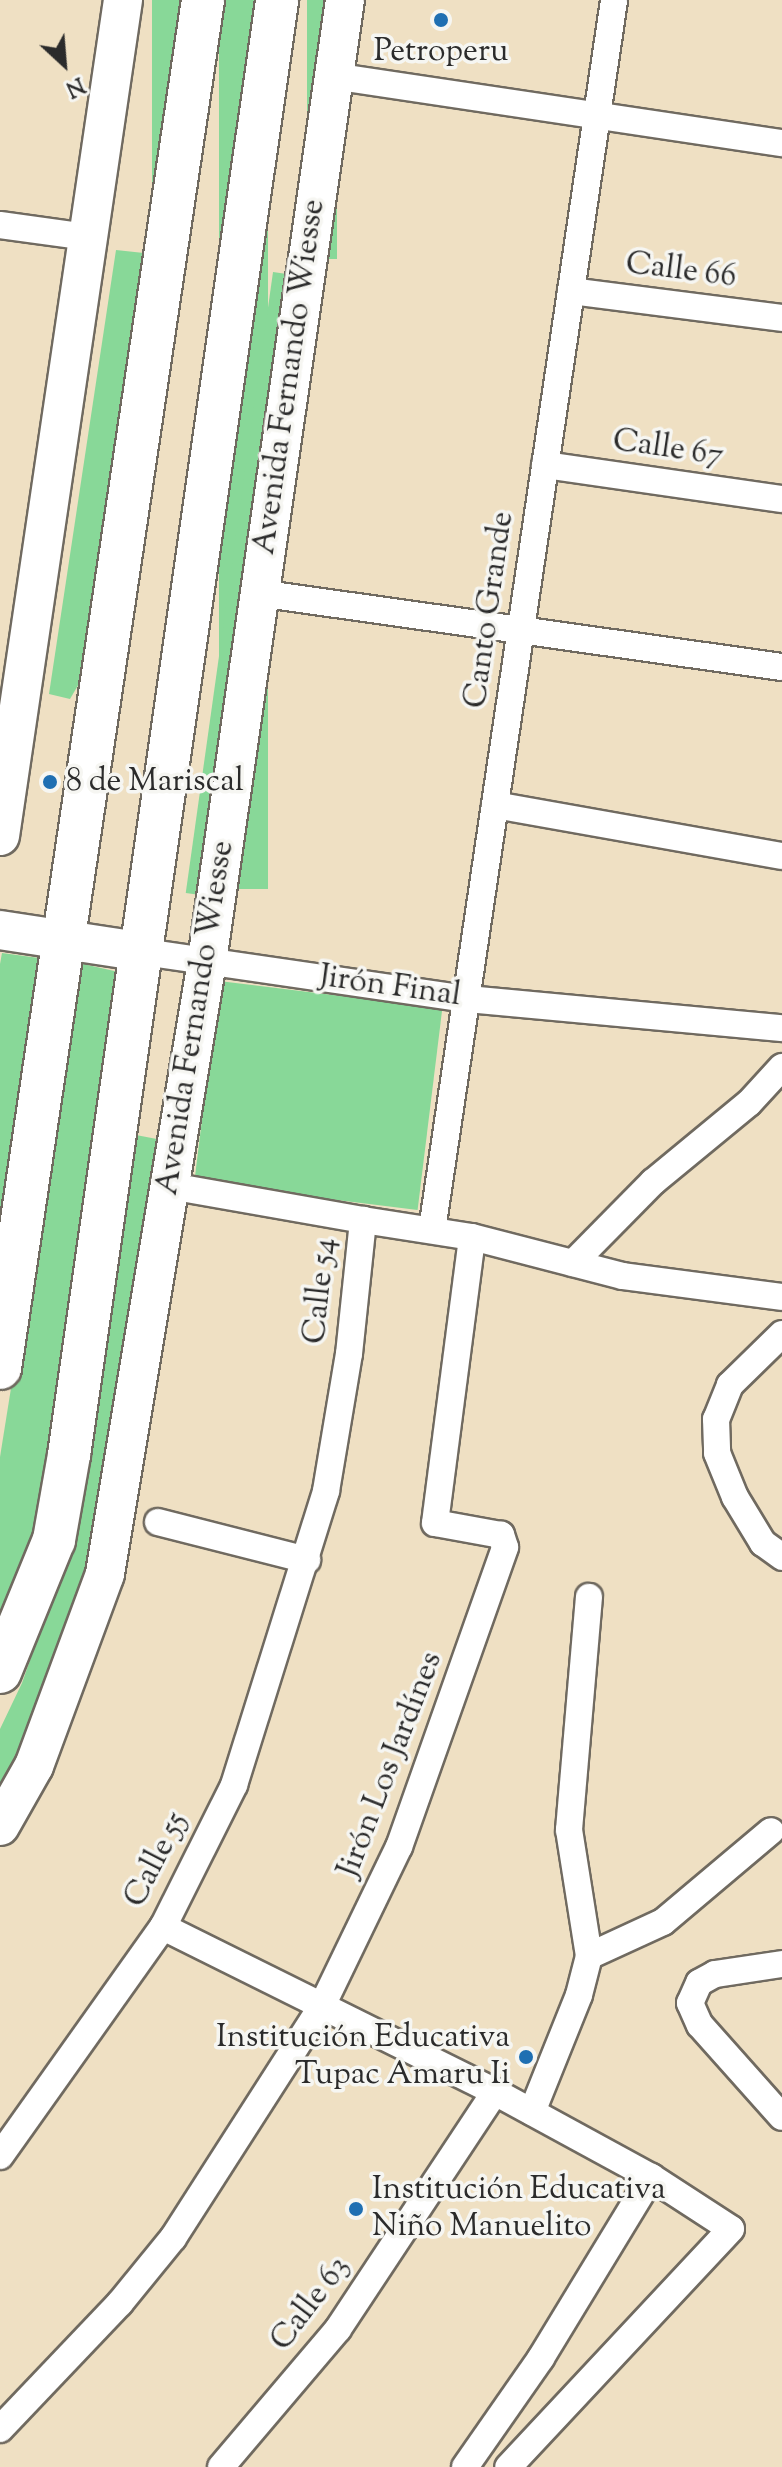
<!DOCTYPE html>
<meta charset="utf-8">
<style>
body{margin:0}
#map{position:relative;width:782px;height:2467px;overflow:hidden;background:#efe0c3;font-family:"Sorts Mill Goudy",serif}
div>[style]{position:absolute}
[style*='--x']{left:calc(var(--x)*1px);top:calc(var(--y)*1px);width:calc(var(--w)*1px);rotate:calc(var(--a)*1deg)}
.green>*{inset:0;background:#88d898;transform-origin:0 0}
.roads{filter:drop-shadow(2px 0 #706a60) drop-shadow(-2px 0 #706a60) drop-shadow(0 2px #706a60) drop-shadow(0 -2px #706a60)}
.street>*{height:26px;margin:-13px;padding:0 13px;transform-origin:13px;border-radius:13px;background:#fff}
.secondary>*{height:38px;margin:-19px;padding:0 19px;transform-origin:19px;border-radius:19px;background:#fff}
.primary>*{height:42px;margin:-21px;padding:0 21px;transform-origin:21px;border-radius:21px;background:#fff}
.dots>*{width:22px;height:22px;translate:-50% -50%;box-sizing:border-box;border:4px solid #f6f6f2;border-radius:50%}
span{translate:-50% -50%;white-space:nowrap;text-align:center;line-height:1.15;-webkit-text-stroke:7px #f6f6f2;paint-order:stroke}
.poi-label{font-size:32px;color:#2b2b2b}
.left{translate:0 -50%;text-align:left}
.right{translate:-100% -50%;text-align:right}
.street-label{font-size:32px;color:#2b2b2b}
.north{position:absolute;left:24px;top:24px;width:80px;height:80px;-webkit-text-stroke:6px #f6f6f2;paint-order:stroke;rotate:154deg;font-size:22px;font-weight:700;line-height:32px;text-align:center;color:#2b2b2b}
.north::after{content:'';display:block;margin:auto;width:28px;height:36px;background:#2b2b2b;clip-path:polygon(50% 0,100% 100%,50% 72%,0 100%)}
</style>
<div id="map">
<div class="green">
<i style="left:152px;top:0;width:39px;height:234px"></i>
<i style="left:219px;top:0;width:49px;height:889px"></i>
<i style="left:307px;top:0;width:30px;height:259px"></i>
<i style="clip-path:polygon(116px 250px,153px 254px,90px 665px,70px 699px,49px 694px)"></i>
<i style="left:273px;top:272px;width:28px;height:627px;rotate:8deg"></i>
<i style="clip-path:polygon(2px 953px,39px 958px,0 1240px,0 964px)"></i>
<i style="clip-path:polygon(79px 963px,123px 973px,52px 1471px,23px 1580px,0 1634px,0 1457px)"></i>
<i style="left:219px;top:981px;width:225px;height:203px;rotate:7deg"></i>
<i style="clip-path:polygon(136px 1135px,162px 1140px,96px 1536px,64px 1639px,0 1792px,0 1729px,22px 1683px,74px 1535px)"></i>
</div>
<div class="roads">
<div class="street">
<i style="--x:333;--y:76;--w:454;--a:8.5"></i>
<i style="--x:0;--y:225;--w:89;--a:7.8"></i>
<i style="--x:571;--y:291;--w:213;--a:7.3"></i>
<i style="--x:545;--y:465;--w:239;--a:8.2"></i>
<i style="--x:258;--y:593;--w:529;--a:8.04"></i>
<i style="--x:495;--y:805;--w:291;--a:10.1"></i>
<i style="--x:137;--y:951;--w:333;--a:8.3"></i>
<i style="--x:467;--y:999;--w:316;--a:5.3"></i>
<i style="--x:363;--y:1220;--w:110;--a:8.9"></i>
<i style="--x:472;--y:1237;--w:156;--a:14.5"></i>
<i style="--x:623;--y:1276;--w:160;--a:7.5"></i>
<i style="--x:432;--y:1230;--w:1243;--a:-81.58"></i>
<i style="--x:573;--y:1263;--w:114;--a:-45.4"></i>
<i style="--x:653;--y:1182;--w:124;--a:-39.5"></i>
<i style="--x:749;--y:1103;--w:49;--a:-47.5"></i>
<i style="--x:782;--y:1334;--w:73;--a:135.6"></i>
<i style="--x:730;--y:1385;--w:37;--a:112"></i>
<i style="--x:716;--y:1419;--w:34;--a:88"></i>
<i style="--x:717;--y:1453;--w:48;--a:67.8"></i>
<i style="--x:735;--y:1497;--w:54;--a:58.7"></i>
<i style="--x:763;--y:1543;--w:24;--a:36"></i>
<i style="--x:158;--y:1522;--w:154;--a:14.3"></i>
<i style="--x:163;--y:1927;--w:371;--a:26.4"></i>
<i style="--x:495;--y:2092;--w:178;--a:28.6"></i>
<i style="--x:651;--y:2177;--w:95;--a:33"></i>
<i style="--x:731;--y:2229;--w:326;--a:133.1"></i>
<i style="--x:589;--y:1956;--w:81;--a:-24.7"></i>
<i style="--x:663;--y:1922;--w:141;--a:-40.1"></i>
<i style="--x:782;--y:1964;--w:68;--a:171.5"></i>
<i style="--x:715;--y:1974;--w:18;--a:151"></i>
<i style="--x:699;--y:1983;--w:22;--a:114"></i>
<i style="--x:690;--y:2003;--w:24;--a:66"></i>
<i style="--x:700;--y:2025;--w:123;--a:48.3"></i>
<i style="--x:532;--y:2112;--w:126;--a:-68.1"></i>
<i style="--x:579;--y:1995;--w:40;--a:-75.6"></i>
<i style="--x:589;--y:1956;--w:128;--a:-99"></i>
<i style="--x:569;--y:1830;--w:234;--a:-85.1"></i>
<i style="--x:0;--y:2156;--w:281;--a:-54.6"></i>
<i style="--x:163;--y:1927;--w:159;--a:-63.4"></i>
<i style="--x:234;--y:1785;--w:308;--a:-72.6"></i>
<i style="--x:326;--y:1491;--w:139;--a:-80.5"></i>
<i style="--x:349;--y:1354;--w:135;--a:-84"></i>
<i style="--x:363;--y:1220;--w:195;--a:-170"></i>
<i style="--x:0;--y:2429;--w:174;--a:-46.4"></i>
<i style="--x:120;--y:2303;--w:84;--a:-50.8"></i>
<i style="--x:173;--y:2238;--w:276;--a:-57.3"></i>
<i style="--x:322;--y:2006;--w:177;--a:-64.2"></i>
<i style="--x:399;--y:1847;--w:318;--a:-70.5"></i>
<i style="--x:505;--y:1547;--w:13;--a:-108"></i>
<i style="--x:501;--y:1535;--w:67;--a:-169.7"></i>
<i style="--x:435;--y:1523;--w:288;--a:-82.6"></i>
<i style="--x:221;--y:2467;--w:181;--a:-49.7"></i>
<i style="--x:338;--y:2329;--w:284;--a:-56.5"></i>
<i style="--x:465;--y:2467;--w:133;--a:-55.1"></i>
<i style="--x:541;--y:2358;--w:212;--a:-58.7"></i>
</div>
<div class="secondary">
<i style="--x:0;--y:836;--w:845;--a:-81.63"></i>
<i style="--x:0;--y:930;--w:139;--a:8.7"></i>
<i style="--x:0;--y:1826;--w:69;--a:-60.5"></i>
<i style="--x:34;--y:1766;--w:205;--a:-69.7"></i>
<i style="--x:105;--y:1574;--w:621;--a:-80.55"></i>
<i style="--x:207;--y:961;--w:971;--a:-81.83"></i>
</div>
<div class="primary">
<i style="--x:0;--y:1368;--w:1383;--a:-81.56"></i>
<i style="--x:0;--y:1672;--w:143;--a:-67.8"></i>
<i style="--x:54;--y:1540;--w:86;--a:-80"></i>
<i style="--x:69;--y:1455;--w:1470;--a:-81.86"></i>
</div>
</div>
<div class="dots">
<i style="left:441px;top:20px;background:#1f6fb2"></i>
<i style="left:50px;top:782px;background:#1f6fb2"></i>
<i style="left:526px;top:2057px;background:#1f6fb2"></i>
<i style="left:356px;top:2209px;background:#1f6fb2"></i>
</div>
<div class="poi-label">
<span style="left:441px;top:52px">Petroperu</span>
<span class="left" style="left:66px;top:782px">8 de Mariscal</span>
<span class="right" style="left:510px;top:2057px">Institución Educativa<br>Tupac Amaru Ii</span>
<span class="left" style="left:372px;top:2209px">Institución Educativa<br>Niño Manuelito</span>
</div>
<div class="street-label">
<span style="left:681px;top:271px;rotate:7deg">Calle 66</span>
<span style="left:290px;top:377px;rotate:-82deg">Avenida Fernando Wiesse</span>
<span style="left:668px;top:449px;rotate:8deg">Calle 67</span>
<span style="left:490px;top:610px;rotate:-82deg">Canto Grande</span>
<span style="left:390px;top:987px;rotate:8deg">Jirón Final</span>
<span style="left:196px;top:1018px;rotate:-81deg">Avenida Fernando Wiesse</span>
<span style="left:321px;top:1291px;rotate:-84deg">Calle 54</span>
<span style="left:391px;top:1765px;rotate:-69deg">Jirón Los Jardínes</span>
<span style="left:157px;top:1860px;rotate:-63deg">Calle 55</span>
<span style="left:311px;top:2304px;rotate:-53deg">Calle 63</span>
</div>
<div class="north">N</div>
</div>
